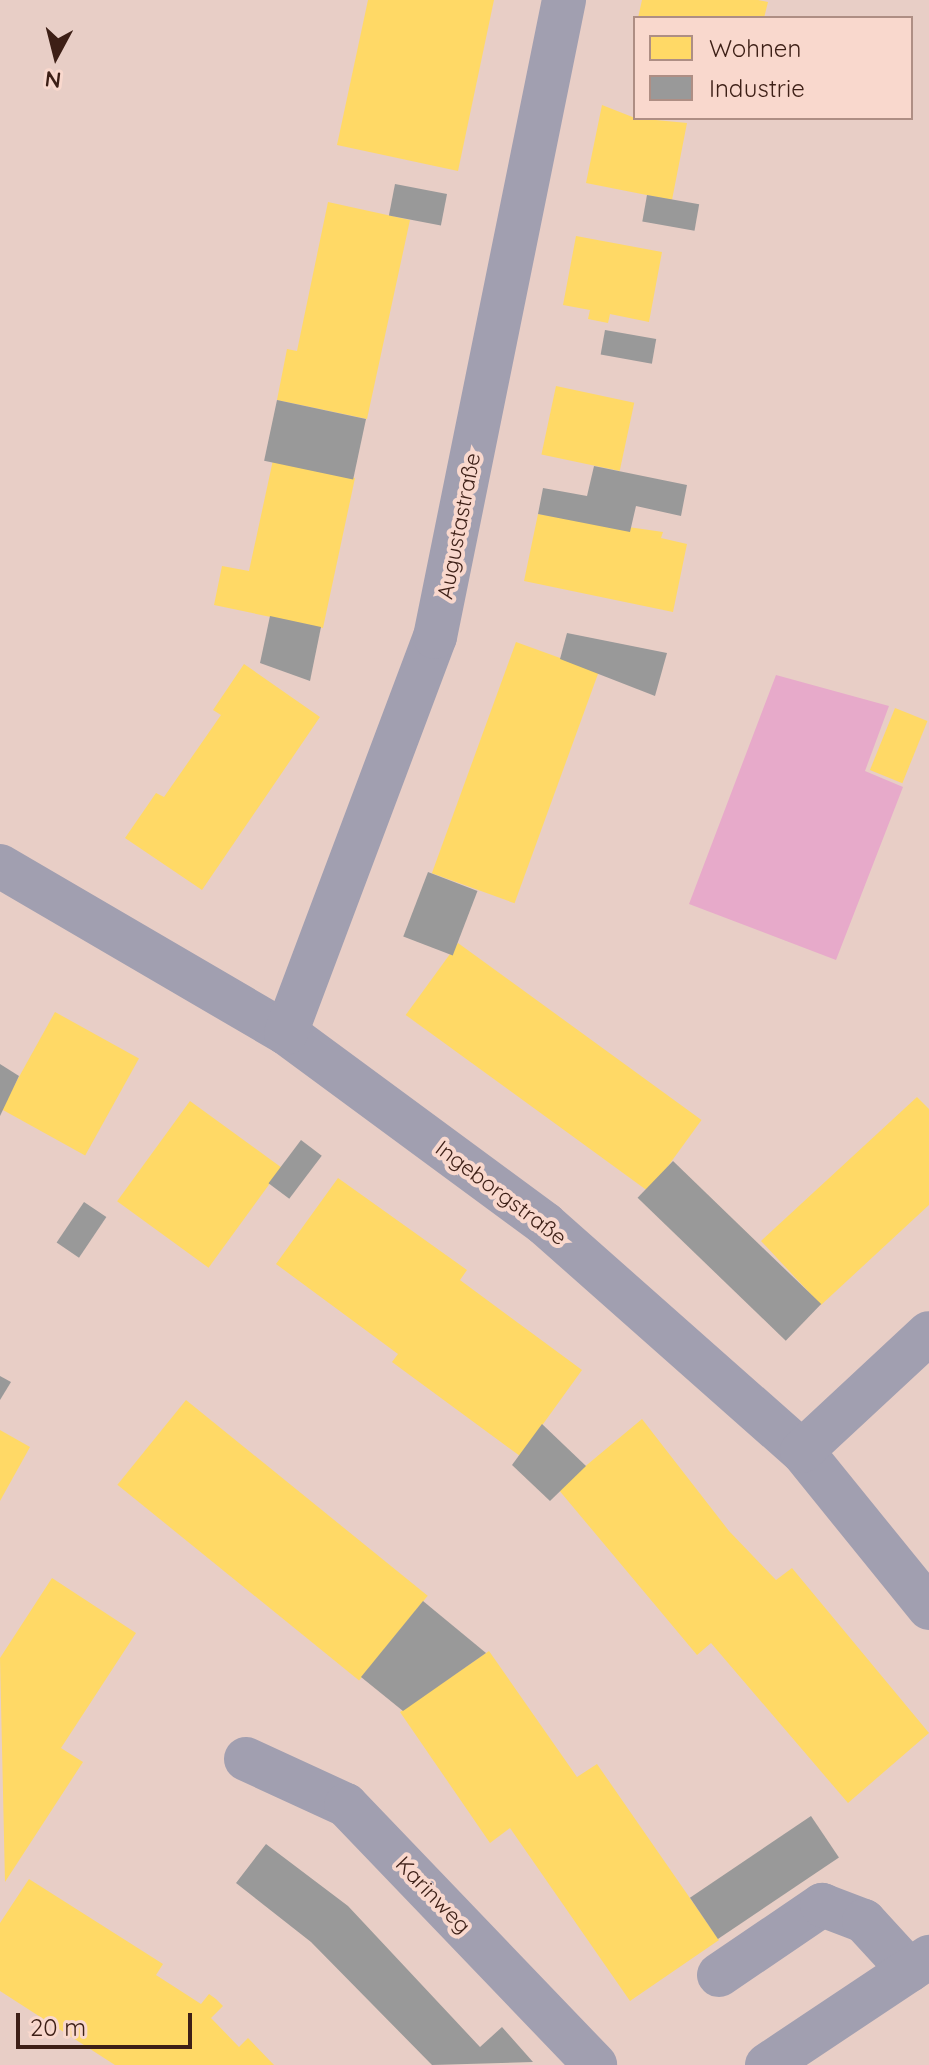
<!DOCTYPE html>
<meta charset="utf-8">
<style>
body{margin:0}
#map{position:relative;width:929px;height:2065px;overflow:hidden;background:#e8cec6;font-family:Quicksand,sans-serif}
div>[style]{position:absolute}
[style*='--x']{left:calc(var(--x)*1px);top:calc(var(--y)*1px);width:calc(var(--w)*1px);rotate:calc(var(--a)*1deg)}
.green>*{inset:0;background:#e7aaca}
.homes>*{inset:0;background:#ffd966;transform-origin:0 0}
.industry>*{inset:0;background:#999;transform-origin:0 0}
.minor>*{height:44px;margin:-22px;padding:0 22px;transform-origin:22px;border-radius:22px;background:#a19fb0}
span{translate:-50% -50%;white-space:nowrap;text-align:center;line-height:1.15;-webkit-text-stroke:8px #f9d8cd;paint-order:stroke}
.street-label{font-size:22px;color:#3d1f16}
.legend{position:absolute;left:633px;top:16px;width:280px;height:104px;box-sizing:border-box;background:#f9d8cd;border:2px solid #ae8e84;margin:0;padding:10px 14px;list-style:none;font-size:24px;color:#3d1f16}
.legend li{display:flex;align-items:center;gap:16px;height:40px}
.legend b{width:40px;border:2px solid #ae8e84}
.north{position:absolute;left:16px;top:16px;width:80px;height:80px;-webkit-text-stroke:6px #f9d8cd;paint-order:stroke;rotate:187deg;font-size:22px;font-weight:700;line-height:32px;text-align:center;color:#3d1f16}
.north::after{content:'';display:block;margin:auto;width:28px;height:36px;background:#3d1f16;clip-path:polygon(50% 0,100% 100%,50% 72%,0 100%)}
.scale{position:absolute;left:16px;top:2013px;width:176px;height:36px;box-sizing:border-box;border:4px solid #3d1f16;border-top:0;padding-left:10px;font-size:24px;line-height:28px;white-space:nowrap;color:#3d1f16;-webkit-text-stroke:6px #f9d8cd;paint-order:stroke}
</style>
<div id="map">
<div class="green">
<i style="clip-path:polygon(776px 675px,889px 706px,865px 771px,903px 787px,836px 960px,689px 904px)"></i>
</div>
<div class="homes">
<i style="clip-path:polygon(368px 0,494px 0,458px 171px,337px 145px)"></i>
<i style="clip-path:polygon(642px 0,758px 0,768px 2px,764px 18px,638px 18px)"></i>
<i style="clip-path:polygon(602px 105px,635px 118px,687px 123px,672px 200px,586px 183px)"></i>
<i style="clip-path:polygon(328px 202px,410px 220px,367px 419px,277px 400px,287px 349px,297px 351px)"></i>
<i style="clip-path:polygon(576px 236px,662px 252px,649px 322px,610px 314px,608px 323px,588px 319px,590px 310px,563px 305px)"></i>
<i style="left:556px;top:386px;width:80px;height:70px;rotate:12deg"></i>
<i style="clip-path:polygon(273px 460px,355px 478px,323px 628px,214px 605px,222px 566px,249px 571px)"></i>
<i style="clip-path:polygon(538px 514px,663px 532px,661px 538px,687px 544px,673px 612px,524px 581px)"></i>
<i style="left:516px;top:642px;width:88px;height:246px;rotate:20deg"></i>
<i style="clip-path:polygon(244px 664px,320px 717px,202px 890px,125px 838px,156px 793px,164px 797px,221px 715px,213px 710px)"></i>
<i style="left:895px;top:708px;width:35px;height:67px;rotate:22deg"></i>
<i style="left:458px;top:943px;width:301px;height:89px;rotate:36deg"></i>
<i style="left:55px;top:1012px;width:96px;height:111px;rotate:29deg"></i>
<i style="clip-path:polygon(917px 1097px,929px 1109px,929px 1205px,821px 1305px,761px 1241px)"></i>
<i style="left:190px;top:1101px;width:113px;height:124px;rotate:36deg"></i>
<i style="clip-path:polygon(338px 1178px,467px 1270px,460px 1280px,582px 1370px,520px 1456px,392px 1362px,398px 1354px,276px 1264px)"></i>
<i style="left:186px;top:1400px;width:311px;height:109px;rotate:39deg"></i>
<i style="clip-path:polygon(642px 1419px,729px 1531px,776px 1580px,792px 1568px,929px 1733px,848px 1803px,711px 1643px,697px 1655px,558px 1489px)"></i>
<i style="clip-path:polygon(0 1430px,30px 1447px,0 1501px)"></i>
<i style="clip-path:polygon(52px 1578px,136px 1633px,61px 1748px,83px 1762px,5px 1882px,0 1658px)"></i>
<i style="clip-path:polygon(489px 1651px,577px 1777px,597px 1764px,719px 1940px,630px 2001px,510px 1828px,490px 1843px,400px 1712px)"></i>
<i style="clip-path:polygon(29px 1879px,163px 1964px,156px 1975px,201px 2004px,209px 1994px,216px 1999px,223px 2006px,211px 2018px,239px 2047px,248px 2038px,274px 2065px,115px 2065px,0 1991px,0 1923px)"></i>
</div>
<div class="industry">
<i style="left:395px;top:184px;width:53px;height:32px;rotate:11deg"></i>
<i style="left:647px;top:195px;width:53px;height:27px;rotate:10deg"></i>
<i style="left:605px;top:330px;width:52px;height:25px;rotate:10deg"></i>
<i style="left:277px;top:400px;width:91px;height:62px;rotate:12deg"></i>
<i style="clip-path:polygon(594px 466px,687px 485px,681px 516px,636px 506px,630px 532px,538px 514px,543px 488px,587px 496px)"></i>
<i style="clip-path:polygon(270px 616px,321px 627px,310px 681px,260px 663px)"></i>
<i style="clip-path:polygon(567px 633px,667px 653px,655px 696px,560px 659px)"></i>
<i style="left:428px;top:872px;width:53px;height:69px;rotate:21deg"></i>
<i style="clip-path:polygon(0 1064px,19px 1076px,0 1116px)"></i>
<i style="left:301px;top:1140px;width:26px;height:54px;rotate:37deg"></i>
<i style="left:673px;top:1161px;width:206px;height:51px;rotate:44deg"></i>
<i style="left:84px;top:1202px;width:27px;height:49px;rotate:34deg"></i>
<i style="clip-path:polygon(0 1376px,11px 1382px,0 1400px)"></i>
<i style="clip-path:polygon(542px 1424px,586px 1466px,550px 1501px,512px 1465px)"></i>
<i style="clip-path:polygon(423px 1601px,486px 1653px,403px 1711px,361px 1677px)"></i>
<i style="left:811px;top:1816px;width:50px;height:146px;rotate:56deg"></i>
<i style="clip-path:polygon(266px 1844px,348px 1906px,480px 2047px,502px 2027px,533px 2062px,432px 2065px,311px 1942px,236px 1883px)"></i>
</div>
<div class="minor">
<i style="--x:0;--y:866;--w:331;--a:30.3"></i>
<i style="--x:286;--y:1033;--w:322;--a:36.4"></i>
<i style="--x:545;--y:1224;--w:343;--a:41.5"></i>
<i style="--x:802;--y:1451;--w:202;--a:51"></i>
<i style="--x:286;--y:1033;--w:423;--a:-69.4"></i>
<i style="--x:435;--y:637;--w:650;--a:-78.55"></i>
<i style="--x:802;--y:1451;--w:173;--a:-42.9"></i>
<i style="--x:246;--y:1759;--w:110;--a:24.7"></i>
<i style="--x:346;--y:1805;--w:360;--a:46.2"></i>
<i style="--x:719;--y:1975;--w:125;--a:-34.2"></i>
<i style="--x:822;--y:1905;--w:45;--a:20.9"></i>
<i style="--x:864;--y:1921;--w:67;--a:47.4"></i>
<i style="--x:767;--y:2065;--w:195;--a:-33.7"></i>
</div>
<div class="street-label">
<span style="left:459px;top:526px;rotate:-79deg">Augustastraße</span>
<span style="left:501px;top:1193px;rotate:37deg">Ingeborgstraße</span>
<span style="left:433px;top:1895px;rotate:46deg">Karinweg</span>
</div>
<ul class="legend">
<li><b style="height:22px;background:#ffd966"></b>Wohnen</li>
<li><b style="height:22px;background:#999"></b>Industrie</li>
</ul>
<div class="north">N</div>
<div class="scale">20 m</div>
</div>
